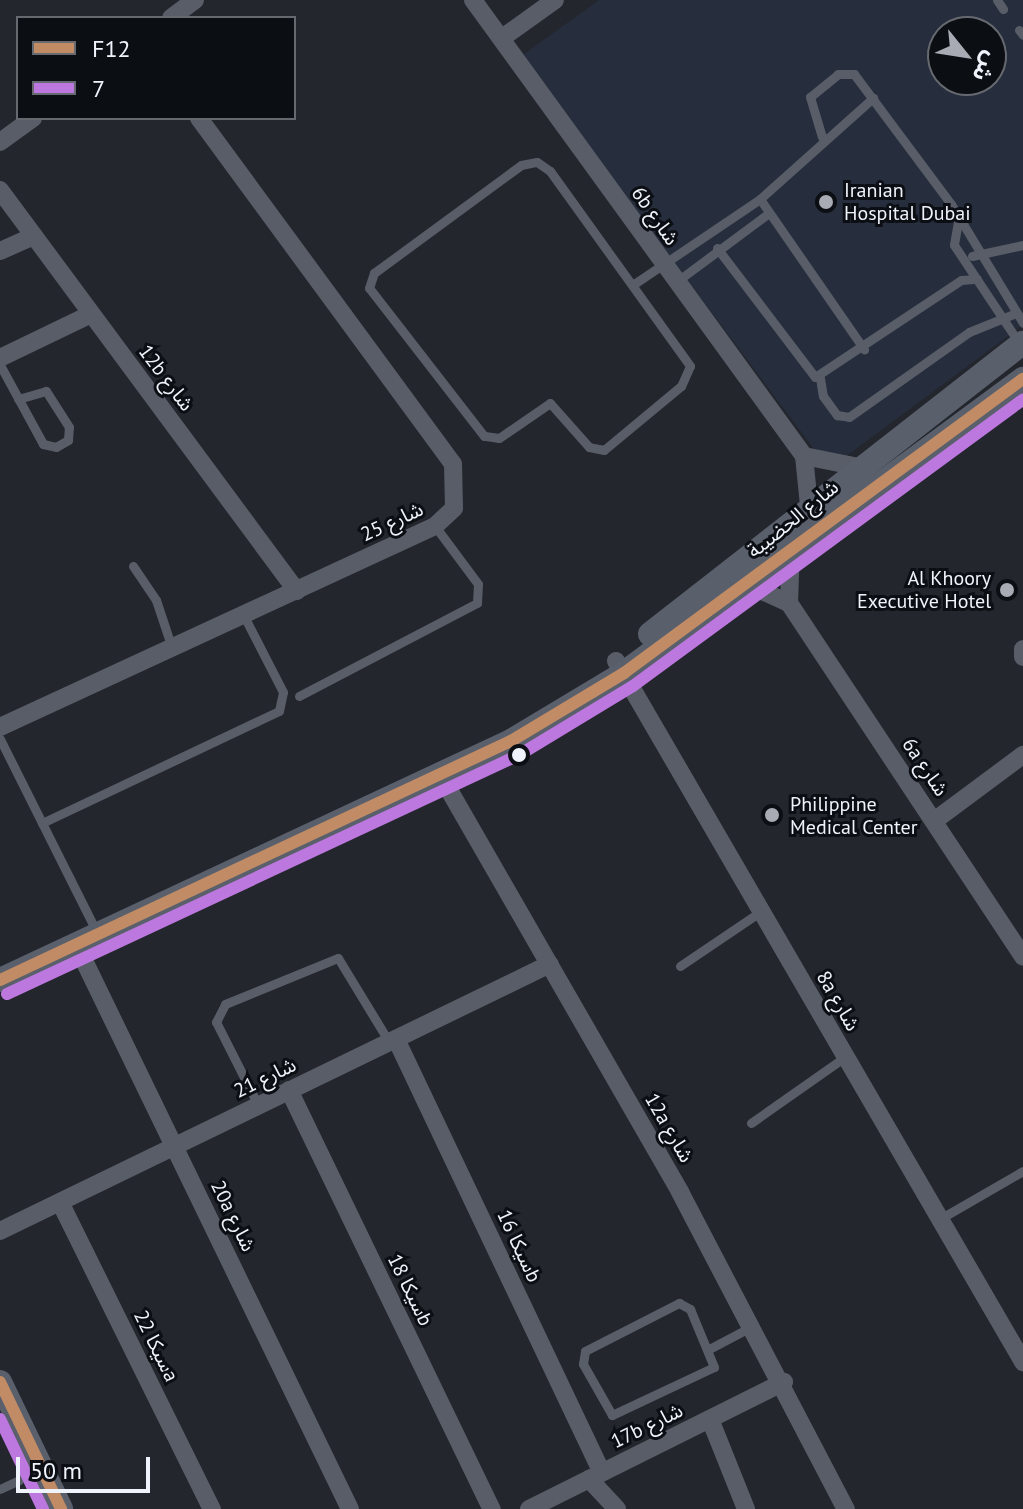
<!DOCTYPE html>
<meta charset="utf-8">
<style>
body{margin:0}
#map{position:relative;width:1023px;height:1509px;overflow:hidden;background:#23262c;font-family:"PT Sans","Noto Sans Arabic",sans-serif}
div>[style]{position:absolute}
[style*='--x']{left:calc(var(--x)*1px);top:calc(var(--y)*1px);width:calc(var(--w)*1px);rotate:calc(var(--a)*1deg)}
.built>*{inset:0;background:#262d3c}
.lane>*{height:9px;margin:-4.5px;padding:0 4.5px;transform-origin:4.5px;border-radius:4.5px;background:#585d68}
.street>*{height:18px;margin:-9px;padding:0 9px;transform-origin:9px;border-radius:9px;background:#585d68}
.secondary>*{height:24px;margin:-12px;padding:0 12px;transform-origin:12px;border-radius:12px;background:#5a5f6c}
.bus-1>*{height:12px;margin:-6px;padding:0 6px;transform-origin:6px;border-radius:6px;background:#c18c65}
.bus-2>*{height:12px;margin:-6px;padding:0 6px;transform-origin:6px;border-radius:6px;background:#bd78e0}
.dots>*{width:22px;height:22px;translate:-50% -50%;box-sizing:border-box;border:4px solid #0b0e13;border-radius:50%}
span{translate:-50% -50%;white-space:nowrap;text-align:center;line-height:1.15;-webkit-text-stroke:6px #0b0e13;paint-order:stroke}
.poi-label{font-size:20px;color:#eff3fb}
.left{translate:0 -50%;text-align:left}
.right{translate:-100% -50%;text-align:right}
.street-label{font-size:20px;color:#eff3fb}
.legend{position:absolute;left:16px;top:16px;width:280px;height:104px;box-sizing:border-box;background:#0b0e13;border:2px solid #666a70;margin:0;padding:10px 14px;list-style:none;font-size:24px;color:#eff3fb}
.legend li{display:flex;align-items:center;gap:16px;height:40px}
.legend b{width:40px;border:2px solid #666a70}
.north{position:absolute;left:927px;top:16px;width:80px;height:80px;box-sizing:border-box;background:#0b0e13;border:2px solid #666a70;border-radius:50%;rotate:120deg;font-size:22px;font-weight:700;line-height:32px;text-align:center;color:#eff3fb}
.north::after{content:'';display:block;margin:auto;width:28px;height:36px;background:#a8abb3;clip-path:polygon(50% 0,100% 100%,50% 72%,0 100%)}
.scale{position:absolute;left:16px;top:1457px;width:134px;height:36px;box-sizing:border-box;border:4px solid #eff3fb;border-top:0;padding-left:10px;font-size:24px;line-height:28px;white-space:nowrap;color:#eff3fb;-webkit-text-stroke:6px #0b0e13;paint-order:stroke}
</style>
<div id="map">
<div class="built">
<i style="clip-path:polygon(evenodd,599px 0,1023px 0,1023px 325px,829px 469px,520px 57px,599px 0,943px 32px,991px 32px,991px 80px,943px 80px,943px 32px)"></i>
</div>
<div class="lane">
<i style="--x:997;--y:0;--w:11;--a:56"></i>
<i style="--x:1019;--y:30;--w:6;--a:51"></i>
<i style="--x:822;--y:137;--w:42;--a:-106.7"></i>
<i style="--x:810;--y:97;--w:36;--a:-39"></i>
<i style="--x:838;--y:74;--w:16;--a:0"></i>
<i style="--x:854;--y:74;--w:162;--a:53.3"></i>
<i style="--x:951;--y:204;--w:139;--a:58.8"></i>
<i style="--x:537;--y:162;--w:16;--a:35"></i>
<i style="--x:550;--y:171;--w:240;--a:54.3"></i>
<i style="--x:690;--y:366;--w:22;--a:114"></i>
<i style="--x:681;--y:386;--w:100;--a:140.3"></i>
<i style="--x:604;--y:450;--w:15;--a:-169"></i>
<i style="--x:589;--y:447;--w:59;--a:-131.6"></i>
<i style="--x:550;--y:403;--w:62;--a:145.5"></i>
<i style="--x:499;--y:438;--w:15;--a:-172"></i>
<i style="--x:484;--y:436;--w:187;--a:-127.8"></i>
<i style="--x:369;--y:288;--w:16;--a:-72"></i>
<i style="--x:374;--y:273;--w:182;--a:-36.3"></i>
<i style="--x:521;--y:165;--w:16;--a:-11"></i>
<i style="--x:760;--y:199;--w:183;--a:55.3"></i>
<i style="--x:959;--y:216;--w:29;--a:100"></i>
<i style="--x:954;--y:245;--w:118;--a:56.4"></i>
<i style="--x:717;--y:248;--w:162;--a:52.8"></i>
<i style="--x:815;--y:377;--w:175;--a:-33.6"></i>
<i style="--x:961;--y:280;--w:16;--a:-4"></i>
<i style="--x:972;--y:256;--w:52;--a:-12.2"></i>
<i style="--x:676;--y:282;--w:116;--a:-36.6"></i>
<i style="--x:634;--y:284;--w:152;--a:-34"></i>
<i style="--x:760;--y:199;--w:152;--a:-41.8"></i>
<i style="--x:0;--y:365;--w:90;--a:61.4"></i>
<i style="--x:43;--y:444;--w:13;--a:13"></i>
<i style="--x:56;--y:447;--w:14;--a:-30"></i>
<i style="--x:68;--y:440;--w:13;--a:-86"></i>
<i style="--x:69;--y:427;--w:43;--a:-122.6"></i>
<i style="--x:46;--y:391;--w:29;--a:164"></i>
<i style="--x:820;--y:378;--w:18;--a:81"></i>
<i style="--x:823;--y:396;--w:24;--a:54"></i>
<i style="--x:837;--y:415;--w:12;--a:9"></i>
<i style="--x:849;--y:417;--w:147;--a:-35.3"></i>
<i style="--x:969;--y:332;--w:51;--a:-22"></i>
<i style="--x:133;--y:566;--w:41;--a:55.9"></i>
<i style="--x:156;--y:600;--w:51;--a:71.6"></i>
<i style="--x:299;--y:696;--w:201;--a:-27.6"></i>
<i style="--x:477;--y:603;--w:19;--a:-87"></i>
<i style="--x:478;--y:584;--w:72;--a:-126.6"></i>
<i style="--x:0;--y:739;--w:217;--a:63.4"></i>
<i style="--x:42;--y:823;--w:262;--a:-25.3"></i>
<i style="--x:279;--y:711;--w:19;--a:-78"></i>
<i style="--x:283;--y:692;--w:85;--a:-117.2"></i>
<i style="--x:680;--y:966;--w:100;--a:-34"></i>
<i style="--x:258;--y:1105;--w:93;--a:-116.8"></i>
<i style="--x:216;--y:1022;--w:20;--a:-63"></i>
<i style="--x:225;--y:1004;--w:122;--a:-22.2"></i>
<i style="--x:338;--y:958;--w:98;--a:58.7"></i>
<i style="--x:751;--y:1123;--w:115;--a:-35.1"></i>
<i style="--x:938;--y:1220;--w:98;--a:-30"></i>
<i style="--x:679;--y:1303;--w:13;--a:29"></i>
<i style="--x:690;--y:1309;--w:63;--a:67.5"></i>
<i style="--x:714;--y:1367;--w:113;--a:154.8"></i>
<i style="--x:612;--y:1415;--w:59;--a:-119.6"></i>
<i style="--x:583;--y:1364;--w:13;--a:-81"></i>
<i style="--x:585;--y:1351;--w:106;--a:-27.1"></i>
<i style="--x:711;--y:1348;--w:45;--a:-27.7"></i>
<i style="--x:0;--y:1489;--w:21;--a:-25"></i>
<i style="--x:19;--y:1480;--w:27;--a:-59"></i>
</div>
<div class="street">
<i style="--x:473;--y:0;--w:563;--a:54.02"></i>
<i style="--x:804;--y:456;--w:49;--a:84.2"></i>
<i style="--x:171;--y:18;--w:30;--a:-37"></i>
<i style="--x:502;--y:38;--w:65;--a:-35.6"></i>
<i style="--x:0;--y:142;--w:41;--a:-36"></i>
<i style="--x:0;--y:190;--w:499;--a:53.5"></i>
<i style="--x:0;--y:251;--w:37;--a:-24"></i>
<i style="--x:0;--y:358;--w:101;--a:-25.8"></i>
<i style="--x:804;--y:456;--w:56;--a:11.3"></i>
<i style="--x:791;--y:548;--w:55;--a:92.1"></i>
<i style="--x:789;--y:603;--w:424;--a:56.5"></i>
<i style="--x:744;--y:583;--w:49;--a:24"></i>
<i style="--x:1023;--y:649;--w:8;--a:90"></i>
<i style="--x:616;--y:661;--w:811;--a:59.86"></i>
<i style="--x:0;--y:727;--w:479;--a:-24.8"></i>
<i style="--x:435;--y:526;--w:26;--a:-43"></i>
<i style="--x:454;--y:508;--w:44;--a:-91.3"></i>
<i style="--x:453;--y:464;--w:429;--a:-126.3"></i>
<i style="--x:441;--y:776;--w:480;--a:60.1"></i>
<i style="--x:680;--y:1192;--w:358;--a:62.4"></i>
<i style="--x:934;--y:821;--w:111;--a:-36.6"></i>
<i style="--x:75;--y:942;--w:630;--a:64.13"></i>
<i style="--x:396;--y:1039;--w:480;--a:64.6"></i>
<i style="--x:289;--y:1090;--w:466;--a:64.2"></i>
<i style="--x:60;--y:1202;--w:343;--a:63.7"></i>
<i style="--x:0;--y:1231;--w:611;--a:-25.89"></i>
<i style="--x:710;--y:1419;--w:97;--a:68.2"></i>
<i style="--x:589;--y:1479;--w:41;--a:47"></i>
<i style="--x:529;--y:1509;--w:285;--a:-26.5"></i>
</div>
<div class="secondary">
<i style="--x:650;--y:634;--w:473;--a:-38"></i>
<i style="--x:0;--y:980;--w:564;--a:-25.07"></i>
<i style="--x:511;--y:741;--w:132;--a:-31"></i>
<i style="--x:624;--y:673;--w:496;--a:-36.4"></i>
<i style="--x:0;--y:1382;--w:141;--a:64.3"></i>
</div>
<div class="bus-1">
<i style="--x:0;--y:980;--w:564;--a:-25.07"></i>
<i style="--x:511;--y:741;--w:132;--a:-31"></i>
<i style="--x:624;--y:673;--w:496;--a:-36.4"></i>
<i style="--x:0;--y:1382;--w:141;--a:64.3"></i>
</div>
<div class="bus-2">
<i style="--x:7;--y:994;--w:565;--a:-25.02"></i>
<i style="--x:519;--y:755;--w:133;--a:-31.2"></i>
<i style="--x:633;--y:686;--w:484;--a:-36.3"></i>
<i style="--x:0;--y:1419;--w:100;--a:64.5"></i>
</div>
<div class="dots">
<i style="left:826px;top:202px;background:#a8abb3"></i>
<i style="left:1007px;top:590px;background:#a8abb3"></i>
<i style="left:519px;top:755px;background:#eff3fb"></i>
<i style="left:772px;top:815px;background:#a8abb3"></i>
</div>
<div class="poi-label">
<span class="left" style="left:844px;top:202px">Iranian<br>Hospital Dubai</span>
<span class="right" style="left:991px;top:590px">Al Khoory<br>Executive Hotel</span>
<span class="left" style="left:790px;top:816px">Philippine<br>Medical Center</span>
</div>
<div class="street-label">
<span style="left:655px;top:216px;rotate:55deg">6b شارع</span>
<span style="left:166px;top:378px;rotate:53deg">12b شارع</span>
<span style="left:793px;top:519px;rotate:-39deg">شارع الحضيبة</span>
<span style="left:392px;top:522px;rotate:-25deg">شارع 25</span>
<span style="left:925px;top:767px;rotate:56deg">6a شارع</span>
<span style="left:838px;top:1001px;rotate:60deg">8a شارع</span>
<span style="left:265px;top:1078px;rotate:-26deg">شارع 21</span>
<span style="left:669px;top:1128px;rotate:60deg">12a شارع</span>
<span style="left:233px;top:1216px;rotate:64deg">20a شارع</span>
<span style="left:519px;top:1246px;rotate:65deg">سيكا 16b</span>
<span style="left:410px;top:1290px;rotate:64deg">سيكا 18b</span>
<span style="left:156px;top:1346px;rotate:64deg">سيكا 22a</span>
<span style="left:647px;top:1426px;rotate:-26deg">17b شارع</span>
</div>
<ul class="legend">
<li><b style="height:10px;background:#c18c65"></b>F12</li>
<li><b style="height:10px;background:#bd78e0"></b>7</li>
</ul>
<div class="north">ش</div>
<div class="scale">50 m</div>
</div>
